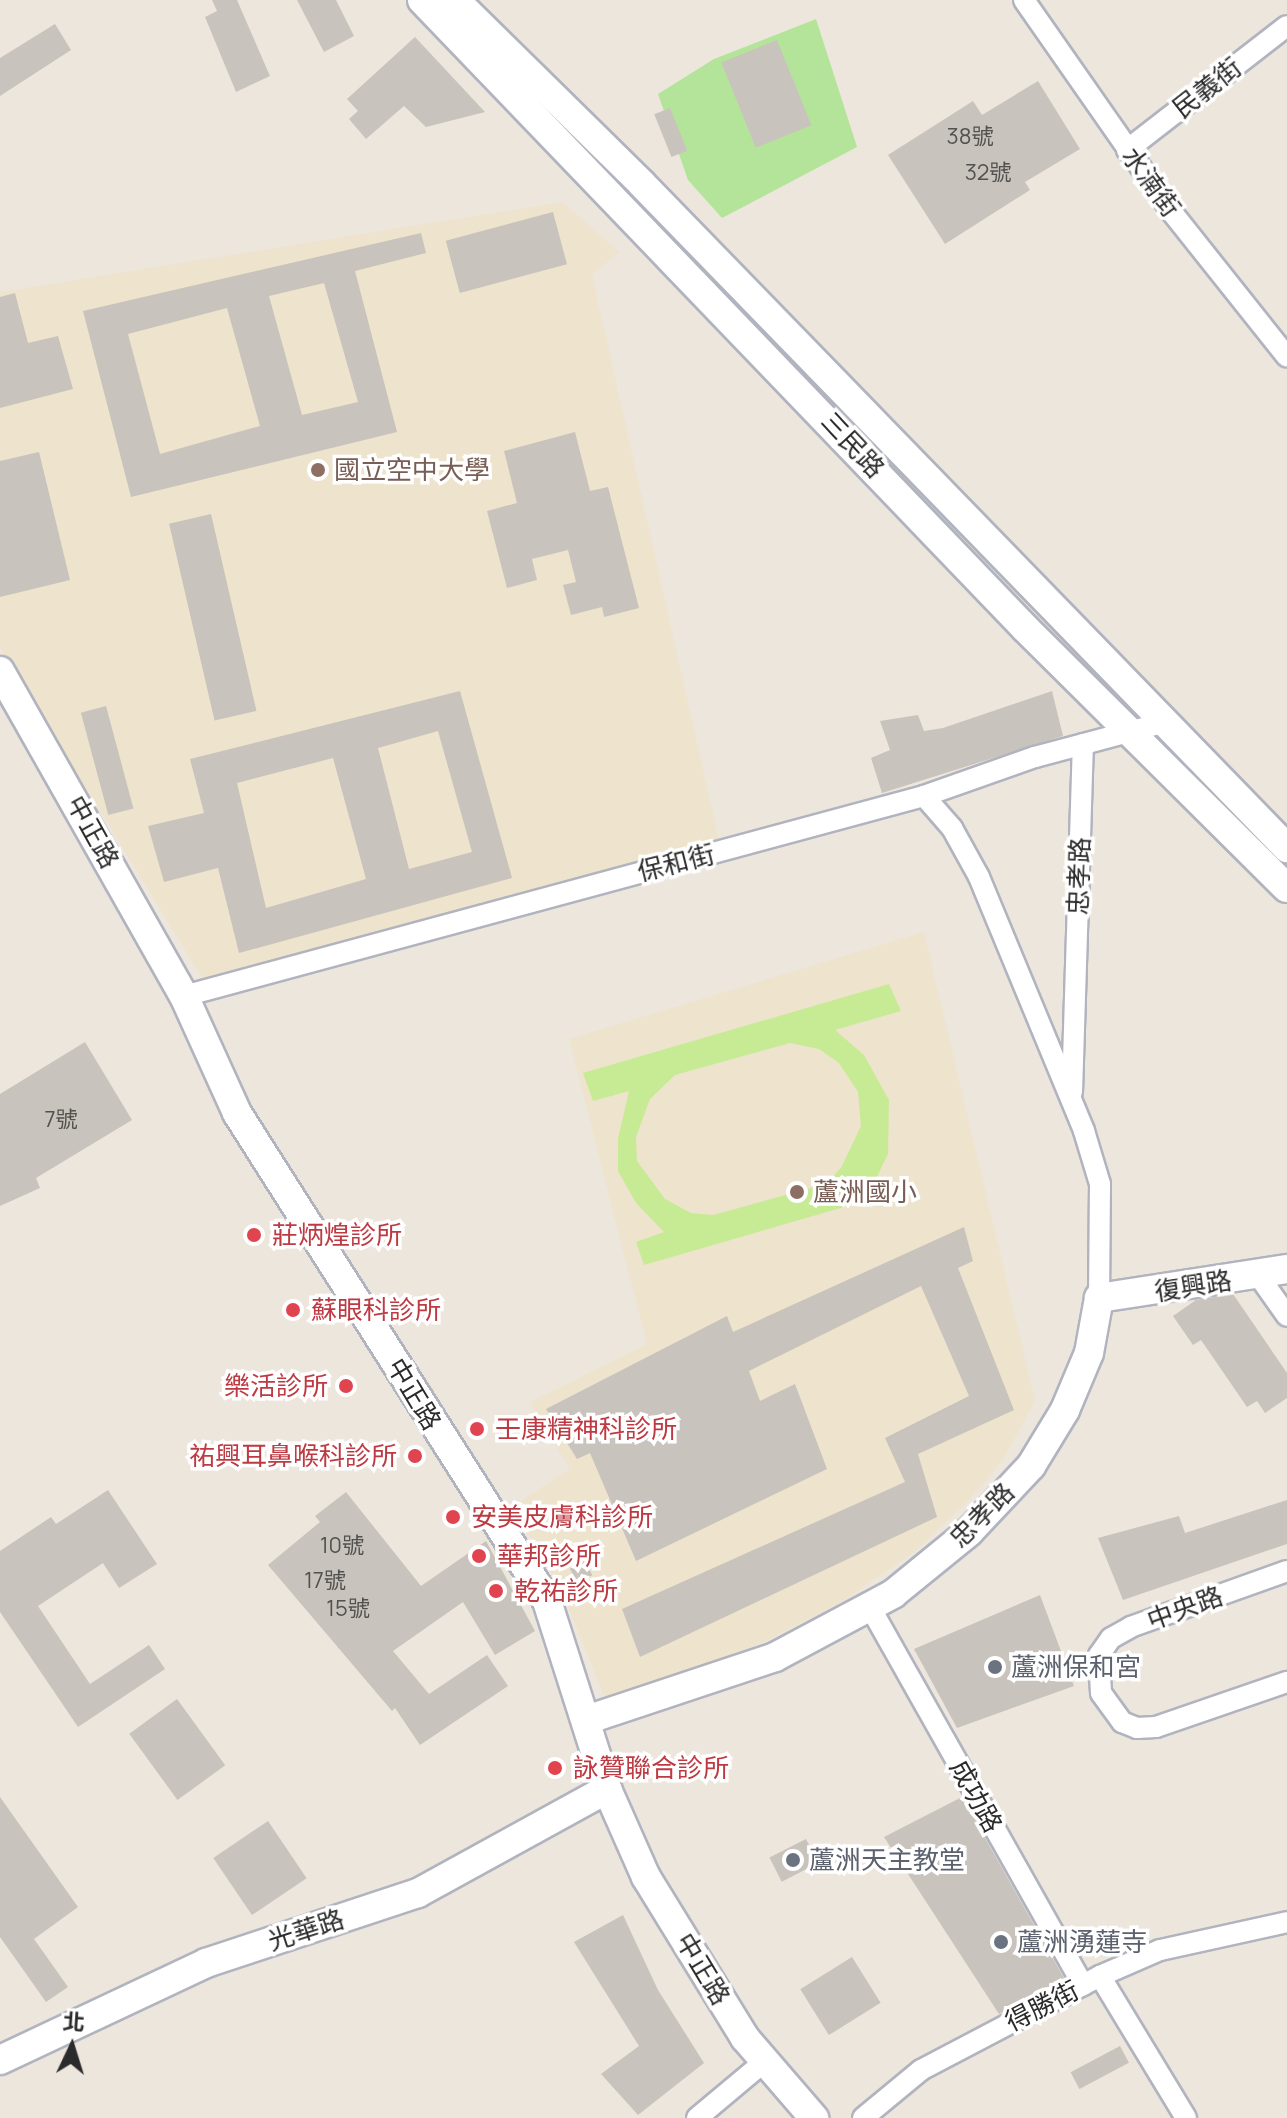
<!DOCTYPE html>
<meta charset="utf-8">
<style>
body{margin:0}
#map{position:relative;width:1287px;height:2118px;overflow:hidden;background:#ede6dd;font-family:Manrope,"Noto Sans TC",sans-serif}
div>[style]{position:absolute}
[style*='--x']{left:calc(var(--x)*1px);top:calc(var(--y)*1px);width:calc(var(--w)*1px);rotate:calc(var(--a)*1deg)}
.education>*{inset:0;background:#eee3cc}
.green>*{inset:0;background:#b3e499}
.pitch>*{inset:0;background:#c7eb95}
.building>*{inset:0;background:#c8c3bc;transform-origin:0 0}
.roads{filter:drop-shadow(2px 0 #b1b4bf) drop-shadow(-2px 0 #b1b4bf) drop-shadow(0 2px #b1b4bf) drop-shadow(0 -2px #b1b4bf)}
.street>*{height:20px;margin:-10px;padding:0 10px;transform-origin:10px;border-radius:10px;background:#fff}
.secondary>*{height:28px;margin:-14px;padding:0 14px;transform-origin:14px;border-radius:14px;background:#fff}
.dots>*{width:22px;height:22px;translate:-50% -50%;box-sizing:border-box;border:4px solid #fff;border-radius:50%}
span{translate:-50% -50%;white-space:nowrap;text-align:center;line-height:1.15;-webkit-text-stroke:7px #fff;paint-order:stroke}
.number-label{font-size:22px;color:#52514f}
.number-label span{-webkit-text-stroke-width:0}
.street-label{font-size:26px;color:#2b2b2b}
.education-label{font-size:26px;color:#785e54}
.left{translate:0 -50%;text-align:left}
.health-label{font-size:26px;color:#be3a42}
.right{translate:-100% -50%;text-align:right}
.worship-label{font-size:26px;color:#5b616d}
.north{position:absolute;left:32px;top:2006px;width:80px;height:80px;-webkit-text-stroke:6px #fff;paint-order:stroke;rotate:4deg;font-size:22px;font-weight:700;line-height:32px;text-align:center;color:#2b2b2b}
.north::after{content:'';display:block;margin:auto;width:28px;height:36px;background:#2b2b2b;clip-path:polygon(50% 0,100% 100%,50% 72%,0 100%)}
</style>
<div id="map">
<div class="education">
<i style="clip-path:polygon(562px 202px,619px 252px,592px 275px,719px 841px,206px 984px,0 648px,0 292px)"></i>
<i style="clip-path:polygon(924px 932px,1035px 1401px,1004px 1458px,968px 1501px,914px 1552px,844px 1600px,762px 1643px,606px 1700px,560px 1587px,513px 1506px,570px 1469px,530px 1402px,647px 1344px,569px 1039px)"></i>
</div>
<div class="green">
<i style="clip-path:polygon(816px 19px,857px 147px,722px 218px,688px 180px,658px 94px,714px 59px)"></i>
</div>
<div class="pitch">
<i style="clip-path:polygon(evenodd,889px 984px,901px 1011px,835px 1030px,864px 1055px,889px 1100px,888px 1154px,865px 1201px,644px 1265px,636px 1242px,664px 1232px,636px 1203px,618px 1171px,618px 1139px,629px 1091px,593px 1101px,583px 1073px,889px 984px,790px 1043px,819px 1049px,839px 1063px,858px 1092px,861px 1126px,841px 1168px,825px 1184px,713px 1215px,691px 1213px,665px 1199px,637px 1161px,636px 1137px,650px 1099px,675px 1075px,790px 1043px)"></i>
</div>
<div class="building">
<i style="clip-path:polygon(212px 0,237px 0,270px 76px,236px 92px,205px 17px,217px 11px)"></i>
<i style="clip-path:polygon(297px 0,336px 0,354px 36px,324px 52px)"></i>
<i style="clip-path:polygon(55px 24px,71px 50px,0 96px,0 58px)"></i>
<i style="clip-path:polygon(415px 37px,485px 112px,426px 127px,404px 106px,366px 139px,349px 119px,358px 111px,347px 99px)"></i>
<i style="left:777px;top:40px;width:92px;height:60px;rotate:68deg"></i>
<i style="clip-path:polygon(1038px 81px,1080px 149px,1025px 182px,1030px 190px,945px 244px,888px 155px,973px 101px,982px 115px)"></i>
<i style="left:670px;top:108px;width:46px;height:17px;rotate:68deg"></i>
<i style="left:553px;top:212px;width:54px;height:111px;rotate:75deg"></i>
<i style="clip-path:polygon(evenodd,421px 233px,426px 253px,355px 271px,397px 432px,131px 497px,83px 311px,421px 233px,324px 283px,358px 402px,302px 415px,269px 296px,324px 283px,421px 233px,227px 308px,260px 426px,160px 454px,128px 334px,227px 308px)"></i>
<i style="clip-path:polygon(15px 293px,28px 343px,58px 336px,73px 389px,0 408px,0 297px)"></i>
<i style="clip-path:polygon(575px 432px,590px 491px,608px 487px,639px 608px,604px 617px,602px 607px,571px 615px,563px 585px,576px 582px,568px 550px,532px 559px,537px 580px,507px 588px,487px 511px,517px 503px,504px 451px)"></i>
<i style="clip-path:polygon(39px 452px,70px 580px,0 597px,0 461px)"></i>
<i style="left:211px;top:514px;width:202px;height:43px;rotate:77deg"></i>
<i style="clip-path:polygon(evenodd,460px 691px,512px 878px,239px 953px,218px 868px,164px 882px,148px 826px,204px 813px,190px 759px,460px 691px,438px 731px,472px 852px,409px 869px,378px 748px,438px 731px,460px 691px,333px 758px,366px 879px,266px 908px,237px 783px,333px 758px)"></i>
<i style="clip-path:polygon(1052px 691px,1063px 736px,882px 793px,871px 758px,890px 750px,880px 721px,918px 715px,924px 731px,943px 728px)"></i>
<i style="left:106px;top:706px;width:106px;height:26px;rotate:75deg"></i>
<i style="clip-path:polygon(85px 1042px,132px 1120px,36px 1178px,40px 1188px,0 1206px,0 1094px)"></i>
<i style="clip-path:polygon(964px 1227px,973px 1261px,958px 1268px,1014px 1410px,918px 1454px,937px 1517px,640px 1657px,622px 1609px,905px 1482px,885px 1438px,969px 1396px,921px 1286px,749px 1371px,760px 1401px,795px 1384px,827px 1469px,636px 1561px,590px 1453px,577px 1459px,546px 1409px,727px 1316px,733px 1332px)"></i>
<i style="clip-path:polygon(1233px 1294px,1287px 1373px,1287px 1398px,1265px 1413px,1257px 1401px,1247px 1407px,1201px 1340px,1193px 1345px,1173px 1316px,1196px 1300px)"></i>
<i style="clip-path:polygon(108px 1490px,157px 1564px,119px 1588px,103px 1563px,38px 1606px,90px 1684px,149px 1645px,165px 1669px,78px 1727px,0 1612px,0 1551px,51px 1517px,56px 1524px)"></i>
<i style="clip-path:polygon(346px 1492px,421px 1586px,486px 1541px,535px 1631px,495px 1655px,463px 1602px,393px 1651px,429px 1694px,487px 1655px,508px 1686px,420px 1745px,395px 1708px,392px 1711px,268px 1565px,320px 1522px,315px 1516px)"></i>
<i style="clip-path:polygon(1287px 1500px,1287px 1544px,1123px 1600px,1098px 1538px,1179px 1516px,1185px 1533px)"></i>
<i style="left:585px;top:1561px;width:16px;height:17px;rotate:63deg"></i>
<i style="clip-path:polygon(1040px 1595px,1074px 1686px,957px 1728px,914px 1649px)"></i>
<i style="left:177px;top:1699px;width:82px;height:59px;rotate:54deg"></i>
<i style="clip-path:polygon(0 1797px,78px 1907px,34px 1939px,68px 1987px,46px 2002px,0 1937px)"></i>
<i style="clip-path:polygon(962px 1797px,1065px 1980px,999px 2014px,884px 1837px)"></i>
<i style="left:268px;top:1821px;width:69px;height:66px;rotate:56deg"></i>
<i style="left:806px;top:1839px;width:27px;height:41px;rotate:63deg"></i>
<i style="clip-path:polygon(623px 1915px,658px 1990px,704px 2063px,638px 2115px,601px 2074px,639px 2046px,574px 1942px)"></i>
<i style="left:852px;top:1957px;width:54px;height:61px;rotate:58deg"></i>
<i style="left:1120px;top:2046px;width:19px;height:56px;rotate:62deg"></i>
</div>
<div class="roads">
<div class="street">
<i style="--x:1024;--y:0;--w:257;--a:55.1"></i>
<i style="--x:1171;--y:211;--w:186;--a:51.5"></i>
<i style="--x:1127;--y:150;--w:202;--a:-37.8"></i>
<i style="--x:924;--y:796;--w:43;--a:48.8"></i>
<i style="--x:952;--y:828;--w:56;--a:61.1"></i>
<i style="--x:979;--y:877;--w:275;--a:67.5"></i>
<i style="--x:1084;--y:1131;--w:55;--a:73.2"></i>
<i style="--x:1100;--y:1184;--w:114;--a:90.5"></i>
<i style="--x:184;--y:996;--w:767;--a:-15.12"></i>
<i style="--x:924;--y:796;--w:118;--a:-19.4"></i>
<i style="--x:1035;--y:757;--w:136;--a:-15"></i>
<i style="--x:1072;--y:1092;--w:348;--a:-88.2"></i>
<i style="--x:1258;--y:1275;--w:50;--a:54.7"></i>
<i style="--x:1287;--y:1571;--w:166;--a:160.3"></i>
<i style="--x:1131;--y:1627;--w:23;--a:151"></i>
<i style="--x:1111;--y:1638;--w:21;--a:125"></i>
<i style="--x:1099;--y:1655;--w:38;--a:87"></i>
<i style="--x:1101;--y:1693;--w:36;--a:54"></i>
<i style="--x:1122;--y:1722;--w:16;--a:22"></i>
<i style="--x:1137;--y:1728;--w:19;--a:-3"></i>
<i style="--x:1156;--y:1727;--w:139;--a:-19"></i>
<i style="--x:870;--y:1607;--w:434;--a:60.6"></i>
<i style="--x:1100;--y:1976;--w:166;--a:58.8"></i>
<i style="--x:697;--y:2118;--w:87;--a:-39.9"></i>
<i style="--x:863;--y:2118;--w:75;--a:-39.6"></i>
<i style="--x:921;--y:2070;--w:202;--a:-27.7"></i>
<i style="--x:1100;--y:1976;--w:65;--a:-23.4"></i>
<i style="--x:1160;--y:1950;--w:130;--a:-12.4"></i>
</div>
<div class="secondary">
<i style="--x:422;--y:0;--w:871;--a:46.16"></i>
<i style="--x:1025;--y:628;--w:369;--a:44.8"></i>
<i style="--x:455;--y:0;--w:262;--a:44.5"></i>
<i style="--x:642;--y:184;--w:926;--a:45.83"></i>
<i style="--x:0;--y:671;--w:373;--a:60.5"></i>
<i style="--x:184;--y:996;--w:128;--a:65.6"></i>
<i style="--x:237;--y:1113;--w:578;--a:57.57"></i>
<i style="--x:547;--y:1601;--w:197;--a:72.3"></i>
<i style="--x:607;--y:1789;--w:96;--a:66.1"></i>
<i style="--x:646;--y:1877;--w:189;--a:58.4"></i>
<i style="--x:745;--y:2038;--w:106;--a:49.2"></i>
<i style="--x:586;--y:1720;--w:199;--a:-18.4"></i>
<i style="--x:775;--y:1657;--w:134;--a:-28.1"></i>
<i style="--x:893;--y:1594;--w:98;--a:-39.2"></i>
<i style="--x:969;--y:1532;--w:91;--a:-46.8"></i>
<i style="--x:1031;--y:1466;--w:66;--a:-58.7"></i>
<i style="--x:1065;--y:1410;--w:62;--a:-67.2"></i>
<i style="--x:1089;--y:1353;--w:56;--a:-79.7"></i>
<i style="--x:1099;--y:1298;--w:190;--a:-8.8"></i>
<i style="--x:0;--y:2060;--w:228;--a:-25.2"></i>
<i style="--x:206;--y:1963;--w:223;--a:-18.3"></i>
<i style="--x:418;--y:1893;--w:216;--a:-28.8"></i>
</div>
</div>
<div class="dots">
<i style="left:318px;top:470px;background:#8d6e63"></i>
<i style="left:797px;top:1192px;background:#8d6e63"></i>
<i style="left:254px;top:1235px;background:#e0444e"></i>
<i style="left:293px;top:1310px;background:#e0444e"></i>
<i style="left:346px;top:1386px;background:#e0444e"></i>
<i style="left:477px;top:1429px;background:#e0444e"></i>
<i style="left:415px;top:1456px;background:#e0444e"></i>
<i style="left:453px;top:1517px;background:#e0444e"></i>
<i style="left:479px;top:1556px;background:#e0444e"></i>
<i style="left:496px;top:1591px;background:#e0444e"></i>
<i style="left:995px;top:1667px;background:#6b7280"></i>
<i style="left:555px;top:1768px;background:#e0444e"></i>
<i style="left:793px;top:1860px;background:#6b7280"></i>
<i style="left:1001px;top:1942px;background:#6b7280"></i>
</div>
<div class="number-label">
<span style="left:970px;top:137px">38號</span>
<span style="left:988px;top:173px">32號</span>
<span style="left:61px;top:1120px">7號</span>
<span style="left:342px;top:1546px">10號</span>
<span style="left:325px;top:1581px">17號</span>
<span style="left:348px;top:1609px">15號</span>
</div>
<div class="street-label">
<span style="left:1207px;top:88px;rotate:-38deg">民義街</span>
<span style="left:1151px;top:182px;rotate:54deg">水湳街</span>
<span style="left:853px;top:445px;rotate:47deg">三民路</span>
<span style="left:93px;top:832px;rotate:61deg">中正路</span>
<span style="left:676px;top:863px;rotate:-14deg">保和街</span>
<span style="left:1079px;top:876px;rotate:-88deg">忠孝路</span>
<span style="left:1193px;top:1286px;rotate:-9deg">復興路</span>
<span style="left:414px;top:1394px;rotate:59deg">中正路</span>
<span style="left:982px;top:1515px;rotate:-45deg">忠孝路</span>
<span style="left:1185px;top:1608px;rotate:-20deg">中央路</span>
<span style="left:976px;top:1796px;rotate:61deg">成功路</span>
<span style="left:306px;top:1930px;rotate:-18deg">光華路</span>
<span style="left:703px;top:1969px;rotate:59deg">中正路</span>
<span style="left:1042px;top:2006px;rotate:-27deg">得勝街</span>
</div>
<div class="education-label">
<span class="left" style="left:334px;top:470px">國立空中大學</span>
<span class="left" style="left:813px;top:1192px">蘆洲國小</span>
</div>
<div class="health-label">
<span class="left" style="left:272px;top:1235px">莊炳煌診所</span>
<span class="left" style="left:311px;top:1310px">蘇眼科診所</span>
<span class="right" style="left:328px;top:1386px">樂活診所</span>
<span class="left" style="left:495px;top:1429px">壬康精神科診所</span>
<span class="right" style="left:397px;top:1456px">祐興耳鼻喉科診所</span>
<span class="left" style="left:471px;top:1517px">安美皮膚科診所</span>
<span class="left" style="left:497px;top:1556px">華邦診所</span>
<span class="left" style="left:514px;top:1591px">乾祐診所</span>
<span class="left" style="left:573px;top:1768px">詠贊聯合診所</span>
</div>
<div class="worship-label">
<span class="left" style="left:1011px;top:1667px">蘆洲保和宮</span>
<span class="left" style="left:809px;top:1860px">蘆洲天主教堂</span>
<span class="left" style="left:1017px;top:1942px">蘆洲湧蓮寺</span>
</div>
<div class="north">北</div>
</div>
